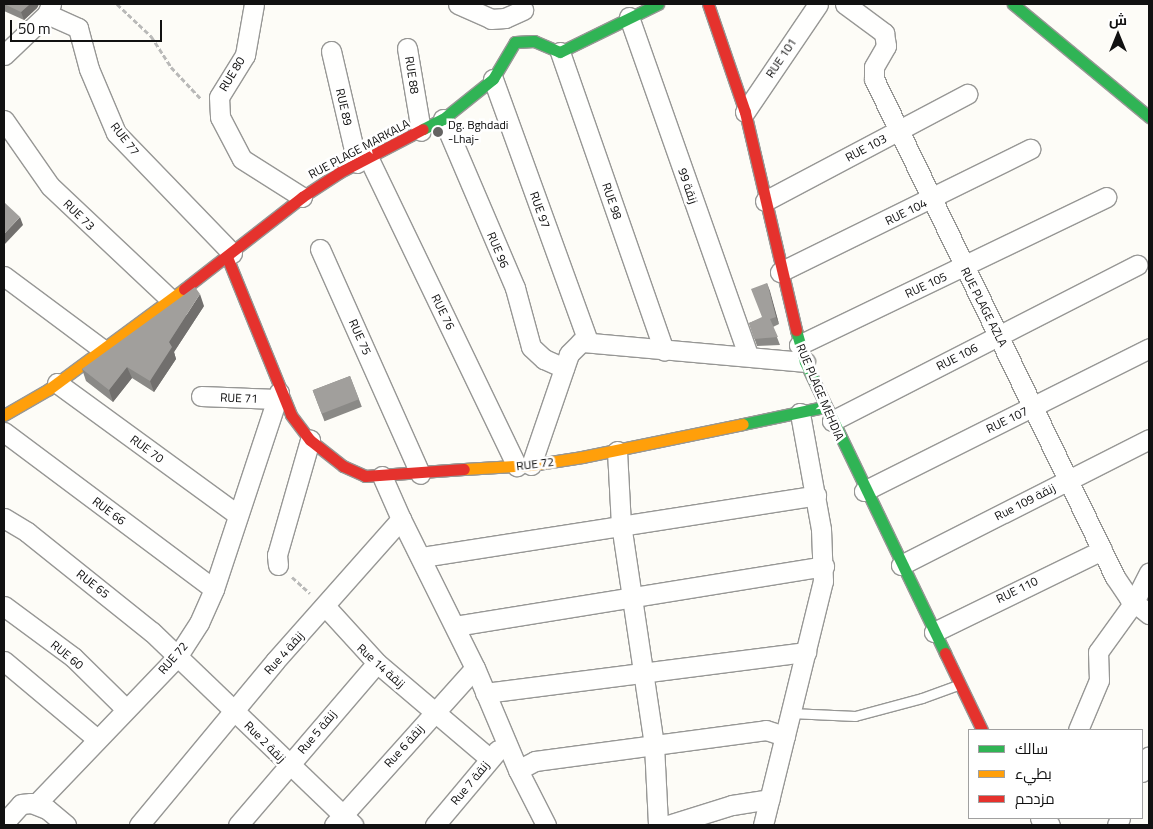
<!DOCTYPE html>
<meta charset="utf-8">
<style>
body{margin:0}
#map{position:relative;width:1153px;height:829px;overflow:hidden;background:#fdfcf7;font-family:Georgia,Cairo,serif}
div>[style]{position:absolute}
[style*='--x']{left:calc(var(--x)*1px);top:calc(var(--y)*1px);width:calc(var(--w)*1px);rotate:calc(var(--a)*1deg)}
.path>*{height:3px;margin-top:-1.5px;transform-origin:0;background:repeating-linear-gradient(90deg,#b9b9b8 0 5px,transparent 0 7.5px)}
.roads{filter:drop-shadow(1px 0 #979795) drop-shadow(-1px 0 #979795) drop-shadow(0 1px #979795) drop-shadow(0 -1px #979795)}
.lane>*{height:9px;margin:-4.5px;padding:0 4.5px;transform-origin:4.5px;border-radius:4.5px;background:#fffffe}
.street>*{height:19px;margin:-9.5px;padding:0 9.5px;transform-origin:9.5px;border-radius:9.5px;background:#fffffe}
.fast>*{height:11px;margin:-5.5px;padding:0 5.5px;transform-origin:5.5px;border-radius:5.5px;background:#30b455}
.slow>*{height:11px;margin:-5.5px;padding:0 5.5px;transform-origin:5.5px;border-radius:5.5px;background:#ff9f0a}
.jam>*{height:11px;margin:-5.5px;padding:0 5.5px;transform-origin:5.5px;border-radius:5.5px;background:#e5322d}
.wall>*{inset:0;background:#8a8986;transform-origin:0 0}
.shaded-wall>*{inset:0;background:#716f6d}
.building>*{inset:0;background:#a19f9c;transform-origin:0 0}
.dots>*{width:14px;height:14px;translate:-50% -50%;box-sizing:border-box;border:2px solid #fff;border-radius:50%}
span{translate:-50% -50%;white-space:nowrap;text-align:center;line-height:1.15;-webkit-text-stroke:5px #fff;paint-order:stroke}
.street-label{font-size:12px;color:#111}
.poi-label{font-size:12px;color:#111}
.left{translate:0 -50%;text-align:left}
.frame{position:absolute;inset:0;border:5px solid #111;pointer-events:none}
.legend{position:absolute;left:968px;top:729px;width:175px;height:90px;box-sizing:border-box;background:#fff;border:1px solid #a0a0a0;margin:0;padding:6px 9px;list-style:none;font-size:15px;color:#111}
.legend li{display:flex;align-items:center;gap:10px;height:25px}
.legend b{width:25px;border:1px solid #a0a0a0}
.north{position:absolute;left:1093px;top:10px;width:50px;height:50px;-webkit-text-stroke:4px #fff;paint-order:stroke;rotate:0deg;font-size:14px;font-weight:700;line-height:20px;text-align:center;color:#111}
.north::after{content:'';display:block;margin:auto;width:18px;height:22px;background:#111;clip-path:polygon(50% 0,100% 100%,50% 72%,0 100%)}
.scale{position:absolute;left:10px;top:20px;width:152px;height:22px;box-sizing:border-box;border:2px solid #111;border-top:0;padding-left:6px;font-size:15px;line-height:18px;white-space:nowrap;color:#111;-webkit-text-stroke:4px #fff;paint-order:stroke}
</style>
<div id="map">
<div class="path">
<i style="--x:117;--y:4;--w:47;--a:43.3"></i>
<i style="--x:151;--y:36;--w:37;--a:57"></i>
<i style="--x:171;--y:67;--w:44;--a:46.8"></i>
<i style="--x:292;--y:577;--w:24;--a:42"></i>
</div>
<div class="roads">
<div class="lane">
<i style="--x:790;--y:713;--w:65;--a:2.6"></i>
<i style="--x:855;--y:716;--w:69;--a:-15"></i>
<i style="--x:922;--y:698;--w:38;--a:-20"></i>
</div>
<div class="street">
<i style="--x:254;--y:4;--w:52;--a:100"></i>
<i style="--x:245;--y:55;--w:49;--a:121.8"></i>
<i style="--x:219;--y:97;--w:20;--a:87"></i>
<i style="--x:220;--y:117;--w:47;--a:62.4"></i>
<i style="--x:242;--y:159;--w:71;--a:32.3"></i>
<i style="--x:458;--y:4;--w:36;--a:24"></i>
<i style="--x:491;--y:19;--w:14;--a:-4"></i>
<i style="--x:505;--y:18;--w:20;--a:-24"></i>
<i style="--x:845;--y:4;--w:49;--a:36.6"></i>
<i style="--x:884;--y:33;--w:13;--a:81"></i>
<i style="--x:886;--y:46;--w:24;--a:120"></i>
<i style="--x:874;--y:67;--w:12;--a:90"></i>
<i style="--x:874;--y:79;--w:553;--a:64.18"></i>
<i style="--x:1115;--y:577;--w:25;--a:56"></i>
<i style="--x:1129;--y:598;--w:26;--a:39"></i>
<i style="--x:47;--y:14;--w:34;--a:24"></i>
<i style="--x:78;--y:28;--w:42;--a:75"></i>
<i style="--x:89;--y:69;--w:69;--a:67.1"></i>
<i style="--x:116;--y:133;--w:167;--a:46"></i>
<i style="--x:629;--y:17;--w:358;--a:70.6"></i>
<i style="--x:407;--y:48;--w:84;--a:80.4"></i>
<i style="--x:331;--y:51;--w:115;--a:76.9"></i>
<i style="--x:560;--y:52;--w:316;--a:70.8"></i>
<i style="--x:4;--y:55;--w:59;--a:-43.6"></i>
<i style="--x:47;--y:14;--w:11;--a:-68"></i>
<i style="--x:493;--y:79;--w:279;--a:70.1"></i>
<i style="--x:745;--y:112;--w:130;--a:-55.9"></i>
<i style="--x:443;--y:119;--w:184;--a:66.9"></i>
<i style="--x:515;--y:288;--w:61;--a:74.8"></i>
<i style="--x:531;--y:347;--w:18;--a:43"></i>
<i style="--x:544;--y:359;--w:22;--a:24"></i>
<i style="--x:4;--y:120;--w:80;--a:55.1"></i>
<i style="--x:50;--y:186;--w:163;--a:43.3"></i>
<i style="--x:369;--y:159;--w:341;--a:64.3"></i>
<i style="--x:765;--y:201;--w:229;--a:-27.9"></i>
<i style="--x:320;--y:249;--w:246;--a:66"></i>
<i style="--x:780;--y:272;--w:279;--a:-26.2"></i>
<i style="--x:4;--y:276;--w:122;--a:36.7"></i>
<i style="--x:799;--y:345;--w:341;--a:-25.7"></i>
<i style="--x:57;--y:383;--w:224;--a:36.1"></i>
<i style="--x:201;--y:396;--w:75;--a:2.3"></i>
<i style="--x:832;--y:421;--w:343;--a:-27.1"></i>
<i style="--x:4;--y:432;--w:262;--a:36.8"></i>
<i style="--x:617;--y:451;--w:73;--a:86.9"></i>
<i style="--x:621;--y:524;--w:223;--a:81.5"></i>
<i style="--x:654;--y:745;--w:80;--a:87.1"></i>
<i style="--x:531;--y:465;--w:117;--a:-71.1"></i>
<i style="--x:569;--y:354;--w:17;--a:-45"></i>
<i style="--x:581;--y:342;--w:225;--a:5.1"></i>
<i style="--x:864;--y:491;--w:319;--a:-26.6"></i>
<i style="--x:4;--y:518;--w:27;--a:31"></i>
<i style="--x:27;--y:532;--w:160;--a:38.7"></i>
<i style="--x:152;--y:632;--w:279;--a:43.8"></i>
<i style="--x:401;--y:519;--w:166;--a:63.6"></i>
<i style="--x:475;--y:668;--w:111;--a:67.1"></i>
<i style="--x:518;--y:770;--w:62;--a:63"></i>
<i style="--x:422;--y:557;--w:399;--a:-8.9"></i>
<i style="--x:278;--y:565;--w:10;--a:-96"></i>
<i style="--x:277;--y:555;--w:120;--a:-74"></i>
<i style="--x:901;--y:565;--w:278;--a:-26.9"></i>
<i style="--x:4;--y:606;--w:86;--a:36.5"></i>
<i style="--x:73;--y:657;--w:74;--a:44.5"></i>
<i style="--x:325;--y:606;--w:77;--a:47.6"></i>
<i style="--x:377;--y:663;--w:148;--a:40.3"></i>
<i style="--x:455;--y:626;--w:374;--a:-9.2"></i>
<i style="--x:934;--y:632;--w:187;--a:-26"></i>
<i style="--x:4;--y:661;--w:121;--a:40"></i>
<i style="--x:485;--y:693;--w:324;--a:-7.3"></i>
<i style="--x:1078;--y:730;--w:54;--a:-67.2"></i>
<i style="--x:1099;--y:680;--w:28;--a:-92"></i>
<i style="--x:1098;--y:652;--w:62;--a:-54.2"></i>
<i style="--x:1134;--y:602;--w:33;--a:-63"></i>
<i style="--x:518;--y:770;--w:19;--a:-28"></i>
<i style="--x:535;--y:761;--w:233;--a:-7.6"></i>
<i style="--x:766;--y:730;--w:20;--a:18"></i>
<i style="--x:1142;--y:772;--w:17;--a:-66"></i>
<i style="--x:36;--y:804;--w:204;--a:-46.2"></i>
<i style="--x:177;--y:657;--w:40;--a:-57.1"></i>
<i style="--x:199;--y:623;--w:37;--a:-66"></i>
<i style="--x:214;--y:589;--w:207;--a:-71.7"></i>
<i style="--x:1040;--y:818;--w:12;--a:35"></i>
<i style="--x:4;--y:823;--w:25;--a:-48"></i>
<i style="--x:21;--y:804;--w:10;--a:-6"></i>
<i style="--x:31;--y:803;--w:17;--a:21"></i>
<i style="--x:47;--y:809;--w:25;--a:40"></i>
<i style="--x:139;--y:825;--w:213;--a:-50.3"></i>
<i style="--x:275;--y:661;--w:190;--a:-48.4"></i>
<i style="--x:401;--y:519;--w:47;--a:-113.8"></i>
<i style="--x:238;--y:825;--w:213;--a:-49.4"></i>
<i style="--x:334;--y:825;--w:211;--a:-48.1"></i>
<i style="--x:435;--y:825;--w:98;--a:-50"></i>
<i style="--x:668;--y:825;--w:67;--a:-17.4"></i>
<i style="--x:732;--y:805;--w:38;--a:-9"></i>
<i style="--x:763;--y:825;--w:251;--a:-76.2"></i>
<i style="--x:823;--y:581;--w:52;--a:-92.2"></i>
<i style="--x:821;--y:529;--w:118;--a:-100.3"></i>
<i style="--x:1117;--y:825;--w:8;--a:-67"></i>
</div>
<div class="fast">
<i style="--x:1013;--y:4;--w:177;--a:39.7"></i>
<i style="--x:423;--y:129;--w:22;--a:-27"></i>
<i style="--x:443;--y:119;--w:64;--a:-38.7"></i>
<i style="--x:493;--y:79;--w:43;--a:-59.3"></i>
<i style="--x:515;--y:42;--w:19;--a:-3"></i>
<i style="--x:534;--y:41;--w:28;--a:23"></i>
<i style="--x:560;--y:52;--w:109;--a:-26.1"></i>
<i style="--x:796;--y:330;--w:33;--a:74"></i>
<i style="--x:805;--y:362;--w:323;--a:64.3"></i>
<i style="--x:743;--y:424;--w:83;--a:-11.9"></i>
</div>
<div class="slow">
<i style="--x:4;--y:415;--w:52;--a:-30"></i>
<i style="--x:49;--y:389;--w:168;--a:-36.5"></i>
<i style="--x:464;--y:469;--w:67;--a:-3.4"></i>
<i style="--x:531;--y:465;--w:52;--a:-8.9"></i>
<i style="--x:582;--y:457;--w:164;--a:-11.6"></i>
</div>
<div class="jam">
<i style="--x:708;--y:4;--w:114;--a:71.1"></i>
<i style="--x:745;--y:112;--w:224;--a:76.8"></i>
<i style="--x:227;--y:257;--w:170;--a:67.9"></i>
<i style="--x:291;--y:415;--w:31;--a:53"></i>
<i style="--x:310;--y:440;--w:42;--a:38.2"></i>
<i style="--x:343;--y:466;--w:24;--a:24"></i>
<i style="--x:365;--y:476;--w:99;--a:-4"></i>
<i style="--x:184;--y:289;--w:150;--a:-37.9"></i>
<i style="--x:302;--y:197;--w:45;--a:-33.3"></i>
<i style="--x:340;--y:172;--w:93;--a:-27.4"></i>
<i style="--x:945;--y:653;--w:85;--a:64.3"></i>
</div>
</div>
<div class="wall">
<i style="clip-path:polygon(4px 4px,39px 4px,37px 8px,24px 20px,4px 11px)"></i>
<i style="clip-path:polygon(767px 283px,779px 324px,773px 327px,780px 345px,757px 346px,749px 323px,762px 318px)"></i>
<i style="clip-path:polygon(204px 306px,174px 352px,176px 359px,154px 392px,132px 378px,113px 402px,86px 381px,82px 369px)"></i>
<i style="left:350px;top:376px;width:33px;height:40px;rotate:69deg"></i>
</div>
<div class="shaded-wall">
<i style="clip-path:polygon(30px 4px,39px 4px,37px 8px,24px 20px,21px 12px)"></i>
<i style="clip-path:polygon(20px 217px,23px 225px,4px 245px,4px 234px)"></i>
<i style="clip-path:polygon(767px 283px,770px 291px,779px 324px,776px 317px)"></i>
<i style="clip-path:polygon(200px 294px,204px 306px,174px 352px,176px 359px,154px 392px,150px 381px,169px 342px)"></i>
<i style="clip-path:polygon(127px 367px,132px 378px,113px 402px,109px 390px)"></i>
</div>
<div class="building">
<i style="clip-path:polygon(4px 4px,30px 4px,21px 12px)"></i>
<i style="clip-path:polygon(4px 202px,20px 217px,4px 234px)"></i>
<i style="clip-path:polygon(767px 283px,776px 317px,770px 319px,778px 337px,754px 339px,749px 323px,762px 317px,751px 289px)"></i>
<i style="clip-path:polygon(195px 287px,200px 294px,169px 342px,172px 347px,150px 381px,127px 367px,109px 390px,82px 369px)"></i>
<i style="left:350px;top:376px;width:25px;height:40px;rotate:69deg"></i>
</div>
<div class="dots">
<i style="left:438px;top:132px;background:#646362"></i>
</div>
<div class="street-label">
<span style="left:781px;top:58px;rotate:-56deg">RUE 101</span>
<span style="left:232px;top:74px;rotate:-59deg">RUE 80</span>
<span style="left:412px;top:75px;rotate:81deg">RUE 88</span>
<span style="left:344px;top:107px;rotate:77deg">RUE 89</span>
<span style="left:125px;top:139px;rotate:52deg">RUE 77</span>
<span style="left:866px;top:148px;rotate:-28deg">RUE 103</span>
<span style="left:359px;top:149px;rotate:-28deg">RUE PLAGE MARKALA</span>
<span style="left:688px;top:186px;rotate:71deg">زنقة 99</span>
<span style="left:612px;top:201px;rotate:71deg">RUE 98</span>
<span style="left:540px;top:210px;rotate:70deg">RUE 97</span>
<span style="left:906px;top:212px;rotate:-26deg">RUE 104</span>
<span style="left:79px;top:215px;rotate:44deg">RUE 73</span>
<span style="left:498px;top:250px;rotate:67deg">RUE 96</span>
<span style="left:926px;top:285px;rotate:-25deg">RUE 105</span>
<span style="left:984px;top:307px;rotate:63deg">RUE PLAGE AZLA</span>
<span style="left:443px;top:312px;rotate:64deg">RUE 76</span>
<span style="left:360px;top:337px;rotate:66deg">RUE 75</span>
<span style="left:957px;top:357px;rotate:-27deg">RUE 106</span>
<span style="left:820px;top:392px;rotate:67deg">RUE PLAGE MEHDIA</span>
<span style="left:239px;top:398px;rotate:2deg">RUE 71</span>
<span style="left:1007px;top:420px;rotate:-26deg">RUE 107</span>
<span style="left:147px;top:449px;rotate:36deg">RUE 70</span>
<span style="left:535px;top:464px;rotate:-7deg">RUE 72</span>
<span style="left:1025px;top:502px;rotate:-27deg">Rue 109 زنقة</span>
<span style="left:109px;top:511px;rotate:37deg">RUE 66</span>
<span style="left:93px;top:584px;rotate:38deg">RUE 65</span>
<span style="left:1017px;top:590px;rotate:-26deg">RUE 110</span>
<span style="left:284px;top:653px;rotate:-48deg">Rue 4 زنقة</span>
<span style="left:67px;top:655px;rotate:39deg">RUE 60</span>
<span style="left:173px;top:658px;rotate:-49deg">RUE 72</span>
<span style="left:381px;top:666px;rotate:42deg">Rue 14 زنقة</span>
<span style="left:317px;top:732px;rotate:-50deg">Rue 5 زنقة</span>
<span style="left:265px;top:742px;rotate:45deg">Rue 2 زنقة</span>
<span style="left:404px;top:746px;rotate:-48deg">Rue 6 زنقة</span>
<span style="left:470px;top:783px;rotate:-50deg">Rue 7 زنقة</span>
</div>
<div class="poi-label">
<span class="left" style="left:448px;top:132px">Dg. Bghdadi<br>-Lhaj-</span>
</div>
<div class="frame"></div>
<ul class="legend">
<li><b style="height:6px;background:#30b455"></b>سالك</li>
<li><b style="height:6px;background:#ff9f0a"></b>بطيء</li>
<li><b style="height:6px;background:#e5322d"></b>مزدحم</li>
</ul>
<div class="north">ش</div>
<div class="scale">50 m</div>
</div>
